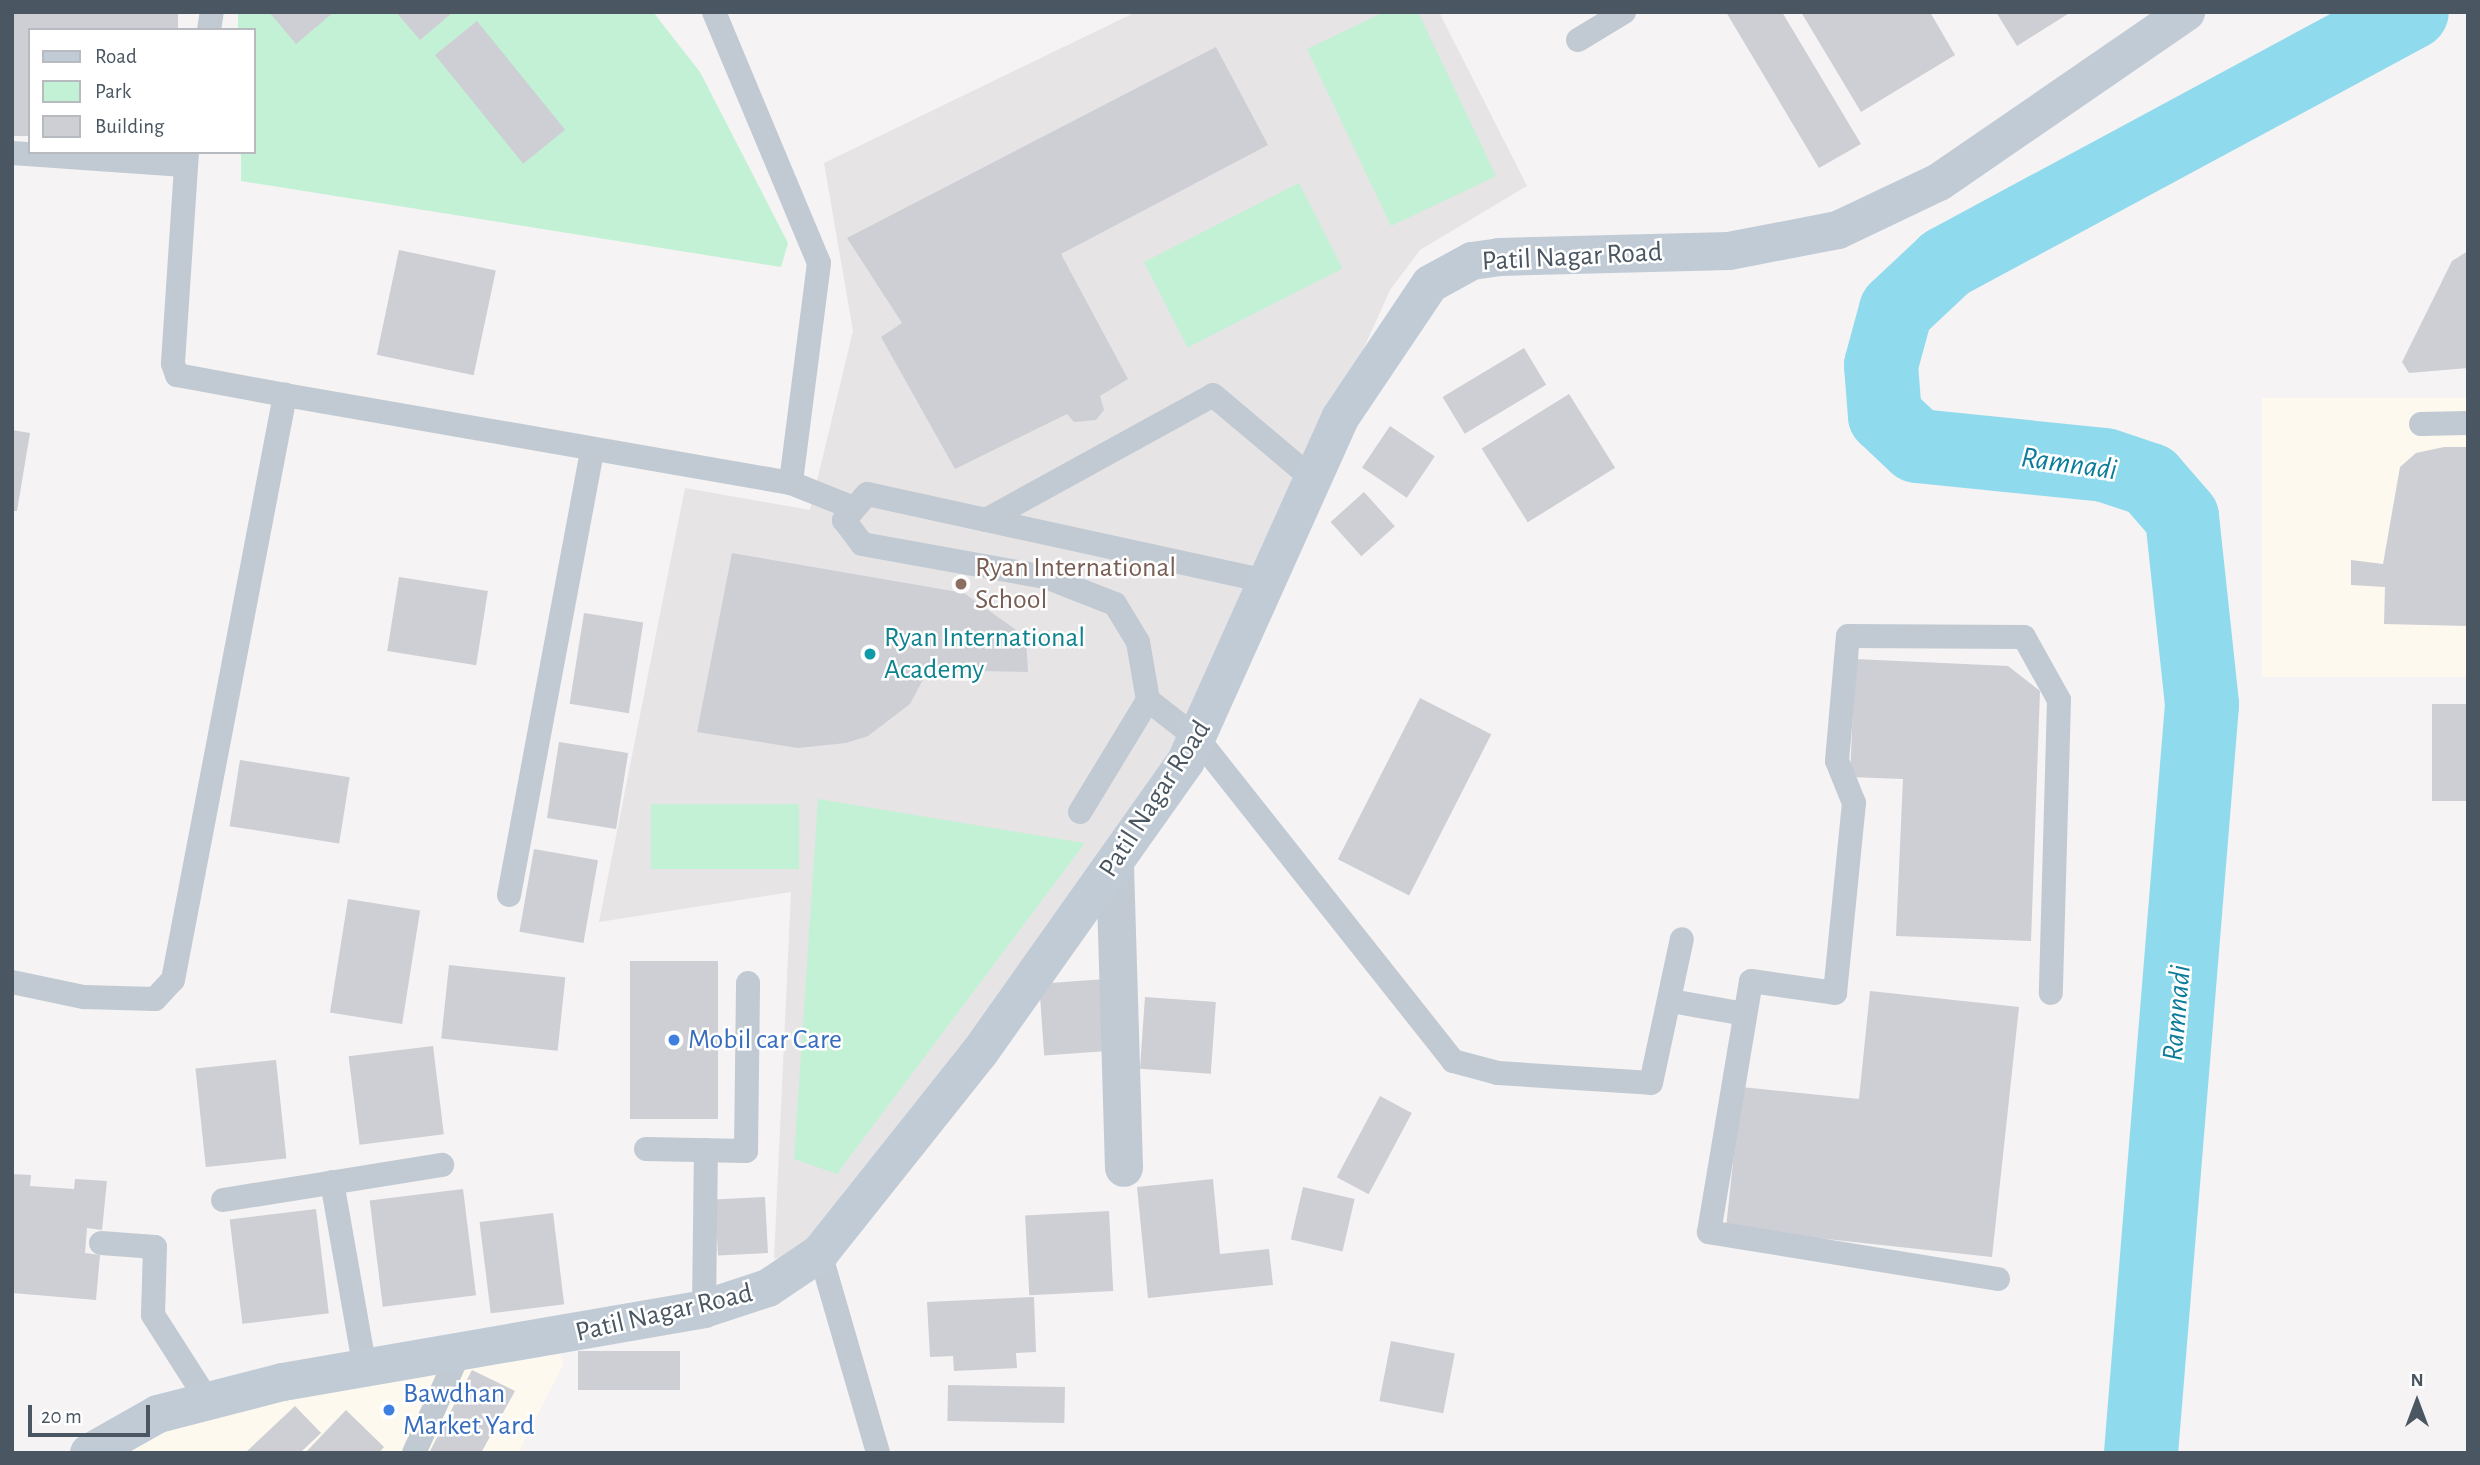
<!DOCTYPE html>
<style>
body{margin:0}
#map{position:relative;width:2480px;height:1465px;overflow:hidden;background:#f5f3f3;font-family:"Alegreya Sans",sans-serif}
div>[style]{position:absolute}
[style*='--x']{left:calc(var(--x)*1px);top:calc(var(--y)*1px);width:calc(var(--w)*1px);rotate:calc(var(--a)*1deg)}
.commercial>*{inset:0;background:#fdf9ef;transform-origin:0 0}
.education>*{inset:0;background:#e6e4e5}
.green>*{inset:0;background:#c3f1d5;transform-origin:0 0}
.river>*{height:74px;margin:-37px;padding:0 37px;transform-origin:37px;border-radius:37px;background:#90daee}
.building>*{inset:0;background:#cdcfd5;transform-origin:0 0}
.lane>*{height:24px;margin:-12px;padding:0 12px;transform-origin:12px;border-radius:12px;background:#c1cad2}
.street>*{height:38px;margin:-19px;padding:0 19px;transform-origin:19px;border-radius:19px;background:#c1cad2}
.secondary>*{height:38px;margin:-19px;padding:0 19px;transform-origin:19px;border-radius:19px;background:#c1cbd6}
.dots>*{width:19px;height:19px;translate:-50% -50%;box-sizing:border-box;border:4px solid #fff;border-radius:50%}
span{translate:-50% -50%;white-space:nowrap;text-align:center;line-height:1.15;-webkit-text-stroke:5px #fff;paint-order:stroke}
.street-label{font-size:28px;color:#4a5661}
.education-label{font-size:28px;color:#785e54}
.left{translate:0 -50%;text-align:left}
.culture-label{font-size:28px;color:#0d838f}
.shop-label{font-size:28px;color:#366cbe}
.water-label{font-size:30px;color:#0c7c9b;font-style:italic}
.frame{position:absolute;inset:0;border:14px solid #4a5661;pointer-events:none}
.legend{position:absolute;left:28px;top:28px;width:228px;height:126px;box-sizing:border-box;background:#fff;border:2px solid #b7bbc0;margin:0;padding:9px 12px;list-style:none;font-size:21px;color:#4a5661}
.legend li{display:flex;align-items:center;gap:14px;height:35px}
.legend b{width:35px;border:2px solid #b7bbc0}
.north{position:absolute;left:2382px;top:1367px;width:70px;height:70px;-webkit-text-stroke:5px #fff;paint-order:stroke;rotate:0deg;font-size:19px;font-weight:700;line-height:28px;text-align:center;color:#4a5661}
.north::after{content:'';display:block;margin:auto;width:24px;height:32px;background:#4a5661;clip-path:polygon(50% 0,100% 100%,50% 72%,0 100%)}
.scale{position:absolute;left:28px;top:1405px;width:122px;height:32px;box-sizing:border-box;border:4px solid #4a5661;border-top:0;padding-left:9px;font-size:21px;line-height:24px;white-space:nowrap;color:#4a5661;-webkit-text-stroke:5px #fff;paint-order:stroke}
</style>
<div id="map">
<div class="commercial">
<i style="left:2468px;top:398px;width:279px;height:206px;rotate:90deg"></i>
<i style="clip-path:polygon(558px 1351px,564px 1363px,518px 1453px,115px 1453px,194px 1420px,280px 1399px)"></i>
</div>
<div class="education">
<i style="clip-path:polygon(1136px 12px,1439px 12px,1527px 186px,1420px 250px,1390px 290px,1224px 659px,1120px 835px,813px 1248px,774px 1259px,791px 892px,599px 922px,685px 488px,810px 510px,853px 331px,824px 163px)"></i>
</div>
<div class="green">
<i style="clip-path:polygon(238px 12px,653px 12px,700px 72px,788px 243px,781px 267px,241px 181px,241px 152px,254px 152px,254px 30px,238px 30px)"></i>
<i style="clip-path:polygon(1384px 12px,1418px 12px,1496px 176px,1391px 226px,1307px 49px)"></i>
<i style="left:1299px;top:183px;width:96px;height:174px;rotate:63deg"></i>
<i style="clip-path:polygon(818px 799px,1085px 843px,837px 1174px,794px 1159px)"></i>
<i style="left:651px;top:804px;width:148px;height:65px"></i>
</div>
<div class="river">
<i style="--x:2141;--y:1453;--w:751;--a:-85.34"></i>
<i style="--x:2202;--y:704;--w:188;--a:-96.1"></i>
<i style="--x:2182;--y:517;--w:49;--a:-130.9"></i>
<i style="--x:2150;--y:480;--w:47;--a:-161.6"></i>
<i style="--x:2105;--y:465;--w:189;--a:-174.2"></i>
<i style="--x:1917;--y:446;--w:44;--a:-136.8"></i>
<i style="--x:1885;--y:416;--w:51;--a:-94.5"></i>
<i style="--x:1881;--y:365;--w:57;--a:-74.7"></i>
<i style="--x:1896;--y:310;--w:69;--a:-43.2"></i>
<i style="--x:1946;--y:263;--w:529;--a:-28.31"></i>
</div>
<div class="building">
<i style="clip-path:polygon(12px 12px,178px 12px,178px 30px,30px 30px,30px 136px,12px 136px)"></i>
<i style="clip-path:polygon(269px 12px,334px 12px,296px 44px)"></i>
<i style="clip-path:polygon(396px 12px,453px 12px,420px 40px)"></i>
<i style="clip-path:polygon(1726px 12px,1782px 12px,1861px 144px,1819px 168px)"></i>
<i style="clip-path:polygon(1801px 12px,1930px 12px,1955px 55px,1861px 112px)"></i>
<i style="clip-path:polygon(1996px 12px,2071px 12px,2017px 46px)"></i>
<i style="left:477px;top:21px;width:140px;height:54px;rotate:51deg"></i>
<i style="clip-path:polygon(1216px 47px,1268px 145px,1061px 254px,1128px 379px,1100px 396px,1104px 410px,1096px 420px,1074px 422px,1067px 414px,955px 469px,881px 337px,902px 323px,847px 238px)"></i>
<i style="left:399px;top:250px;width:99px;height:107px;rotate:12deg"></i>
<i style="clip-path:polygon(2468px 251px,2468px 368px,2409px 373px,2402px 362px,2452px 261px)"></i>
<i style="left:1524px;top:348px;width:43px;height:95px;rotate:59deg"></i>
<i style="left:1569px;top:394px;width:87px;height:103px;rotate:58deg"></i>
<i style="left:1390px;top:426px;width:54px;height:50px;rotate:34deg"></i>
<i style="clip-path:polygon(12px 430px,30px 433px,17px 511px,12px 511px)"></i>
<i style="clip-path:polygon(2444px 447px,2468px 447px,2468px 626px,2384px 624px,2385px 587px,2351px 585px,2351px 560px,2383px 564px,2400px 467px,2416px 453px)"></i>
<i style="left:1364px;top:492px;width:46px;height:45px;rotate:48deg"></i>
<i style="clip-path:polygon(732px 553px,964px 593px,1026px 637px,1028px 672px,928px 670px,910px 704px,868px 736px,846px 743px,798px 748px,697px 732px)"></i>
<i style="left:399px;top:577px;width:90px;height:75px;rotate:9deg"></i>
<i style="left:584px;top:613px;width:60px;height:92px;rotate:9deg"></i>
<i style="clip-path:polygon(1855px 659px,2008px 666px,2040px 691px,2031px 941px,1896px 936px,1903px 779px,1850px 777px)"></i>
<i style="left:1420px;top:698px;width:80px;height:181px;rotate:27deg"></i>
<i style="left:2432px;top:704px;width:36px;height:97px"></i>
<i style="left:559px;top:742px;width:70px;height:77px;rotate:9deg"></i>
<i style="left:240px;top:760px;width:111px;height:67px;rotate:9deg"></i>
<i style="left:534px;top:849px;width:65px;height:84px;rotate:10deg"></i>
<i style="left:348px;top:899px;width:73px;height:115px;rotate:9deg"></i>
<i style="left:630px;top:961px;width:88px;height:158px"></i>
<i style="left:449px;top:965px;width:117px;height:74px;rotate:6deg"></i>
<i style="left:1106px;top:979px;width:72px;height:67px;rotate:86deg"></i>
<i style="clip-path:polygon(1870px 991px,2019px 1007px,1992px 1257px,1726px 1228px,1741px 1087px,1859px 1099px)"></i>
<i style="left:1145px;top:997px;width:71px;height:72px;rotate:4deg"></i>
<i style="left:433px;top:1046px;width:89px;height:85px;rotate:83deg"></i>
<i style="left:276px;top:1060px;width:99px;height:81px;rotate:84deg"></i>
<i style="left:1380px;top:1096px;width:36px;height:92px;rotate:28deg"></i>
<i style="clip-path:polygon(12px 1174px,31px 1175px,30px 1186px,74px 1189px,75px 1179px,107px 1181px,102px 1230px,87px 1228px,85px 1253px,100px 1255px,96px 1300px,12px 1293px)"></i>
<i style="clip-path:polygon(1213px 1179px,1220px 1254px,1269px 1249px,1273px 1285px,1148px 1298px,1137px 1187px)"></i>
<i style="left:1303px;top:1187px;width:53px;height:54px;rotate:13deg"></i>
<i style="left:463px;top:1189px;width:107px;height:94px;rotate:83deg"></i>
<i style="left:765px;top:1197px;width:56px;height:50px;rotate:87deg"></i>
<i style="left:316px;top:1209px;width:105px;height:87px;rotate:83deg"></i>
<i style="left:1109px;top:1211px;width:80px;height:84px;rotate:87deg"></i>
<i style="left:553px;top:1213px;width:92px;height:74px;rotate:83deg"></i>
<i style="clip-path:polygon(1034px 1297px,1036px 1352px,1016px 1353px,1017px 1368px,954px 1371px,953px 1356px,930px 1357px,927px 1302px)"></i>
<i style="left:1391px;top:1341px;width:65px;height:61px;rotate:11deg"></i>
<i style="left:578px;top:1351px;width:102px;height:39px"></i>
<i style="clip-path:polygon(472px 1370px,515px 1391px,481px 1453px,429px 1453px)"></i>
<i style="left:948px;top:1385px;width:117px;height:36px;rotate:1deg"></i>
<i style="clip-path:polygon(295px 1406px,321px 1433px,300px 1453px,245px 1453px)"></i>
<i style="clip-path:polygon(346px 1410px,384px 1447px,379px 1453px,305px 1453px)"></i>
</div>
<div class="lane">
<i style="--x:714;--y:12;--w:272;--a:67.3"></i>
<i style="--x:819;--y:263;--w:222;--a:97.3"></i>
<i style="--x:209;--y:30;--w:18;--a:-81"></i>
<i style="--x:1578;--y:40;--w:54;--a:-31.3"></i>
<i style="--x:187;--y:152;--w:212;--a:93.8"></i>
<i style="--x:173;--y:364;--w:12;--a:70"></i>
<i style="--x:177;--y:375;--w:110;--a:10.5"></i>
<i style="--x:12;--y:153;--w:172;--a:4"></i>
<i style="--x:2421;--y:424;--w:47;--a:-1.2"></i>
<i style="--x:986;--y:520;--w:259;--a:-28.8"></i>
<i style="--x:1213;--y:395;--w:115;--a:40.1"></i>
<i style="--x:1266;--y:581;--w:408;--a:-167.7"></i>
<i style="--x:867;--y:494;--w:35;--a:131"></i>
<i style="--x:844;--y:520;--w:30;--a:53"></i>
<i style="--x:862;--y:544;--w:187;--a:10.2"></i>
<i style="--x:1046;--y:577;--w:74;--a:21.4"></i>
<i style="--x:1115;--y:604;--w:44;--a:58.8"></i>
<i style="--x:1138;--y:642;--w:59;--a:80.2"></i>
<i style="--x:1148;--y:700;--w:63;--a:38"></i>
<i style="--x:1198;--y:739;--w:411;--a:51.6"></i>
<i style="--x:1453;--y:1061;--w:47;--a:14.9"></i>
<i style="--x:1498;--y:1073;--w:153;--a:3.7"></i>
<i style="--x:1651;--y:1083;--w:147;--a:-77.9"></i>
<i style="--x:1080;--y:812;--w:131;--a:-58.7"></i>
<i style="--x:509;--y:895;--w:453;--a:-79.4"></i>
<i style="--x:12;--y:982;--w:74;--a:11.8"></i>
<i style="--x:84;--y:997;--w:71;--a:1.6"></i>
<i style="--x:155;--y:999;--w:26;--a:-47"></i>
<i style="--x:173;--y:980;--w:596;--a:-79.16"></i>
<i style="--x:285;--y:395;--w:514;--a:9.87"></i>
<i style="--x:791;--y:483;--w:65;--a:21.8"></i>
<i style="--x:1671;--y:1001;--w:75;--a:10"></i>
<i style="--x:646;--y:1149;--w:100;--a:1.1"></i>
<i style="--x:746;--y:1151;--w:168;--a:-89.3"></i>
<i style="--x:332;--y:1182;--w:191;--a:80"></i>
<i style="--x:223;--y:1200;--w:222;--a:-9.1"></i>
<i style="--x:101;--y:1243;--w:54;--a:4.2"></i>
<i style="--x:155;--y:1247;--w:68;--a:91.7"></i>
<i style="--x:153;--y:1315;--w:102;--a:57.4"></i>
<i style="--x:820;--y:1253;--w:208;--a:73.8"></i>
<i style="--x:1998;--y:1279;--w:293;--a:-170.8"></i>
<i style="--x:1709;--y:1232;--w:254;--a:-80.5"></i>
<i style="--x:1751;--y:981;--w:85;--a:8.1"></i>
<i style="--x:1835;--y:993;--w:191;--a:-84.3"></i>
<i style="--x:1854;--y:803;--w:45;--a:-112"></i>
<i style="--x:1837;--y:761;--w:125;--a:-85"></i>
<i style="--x:1848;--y:636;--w:176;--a:0.3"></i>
<i style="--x:2024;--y:637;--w:72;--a:60.9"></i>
<i style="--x:2059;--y:700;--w:293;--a:91.6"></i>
<i style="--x:704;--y:1309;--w:159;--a:-89.3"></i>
<i style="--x:414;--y:1453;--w:107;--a:-65.8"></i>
</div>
<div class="street">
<i style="--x:1115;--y:865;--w:303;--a:88.3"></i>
</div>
<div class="secondary">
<i style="--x:89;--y:1453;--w:79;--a:-29.5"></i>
<i style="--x:158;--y:1414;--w:129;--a:-14.4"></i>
<i style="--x:283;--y:1382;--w:427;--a:-9.8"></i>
<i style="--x:704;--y:1309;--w:67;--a:-18.2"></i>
<i style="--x:768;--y:1288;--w:63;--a:-33.9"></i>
<i style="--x:820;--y:1253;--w:257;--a:-51.5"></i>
<i style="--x:980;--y:1052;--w:357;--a:-54.7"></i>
<i style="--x:1186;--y:761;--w:376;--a:-65.8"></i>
<i style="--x:1340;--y:418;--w:161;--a:-56.1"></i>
<i style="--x:1430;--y:284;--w:48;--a:-28.7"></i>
<i style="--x:1472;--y:261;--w:27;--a:-8"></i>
<i style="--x:1499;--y:257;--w:230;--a:-1.5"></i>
<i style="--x:1729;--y:251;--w:111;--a:-10.9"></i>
<i style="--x:1838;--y:230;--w:112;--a:-25.4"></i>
<i style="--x:1939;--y:182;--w:300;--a:-34.5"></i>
</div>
<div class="dots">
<i style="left:961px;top:584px;background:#8d6e63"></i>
<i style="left:870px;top:654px;background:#0f9aa8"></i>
<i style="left:674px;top:1040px;background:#3f7fe0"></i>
<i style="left:389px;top:1410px;background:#3f7fe0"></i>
</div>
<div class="street-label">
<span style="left:1572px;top:257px;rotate:-3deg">Patil Nagar Road</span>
<span style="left:1155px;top:799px;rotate:-57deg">Patil Nagar Road</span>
<span style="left:664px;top:1313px;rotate:-13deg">Patil Nagar Road</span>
</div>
<div class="education-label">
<span class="left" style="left:975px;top:584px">Ryan International<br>School</span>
</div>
<div class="culture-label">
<span class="left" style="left:884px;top:654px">Ryan International<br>Academy</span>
</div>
<div class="shop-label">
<span class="left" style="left:688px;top:1040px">Mobil car Care</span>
<span class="left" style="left:403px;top:1410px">Bawdhan<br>Market Yard</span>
</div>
<div class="water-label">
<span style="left:2069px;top:464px;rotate:8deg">Ramnadi</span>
<span style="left:2177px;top:1013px;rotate:-85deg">Ramnadi</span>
</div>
<div class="frame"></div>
<ul class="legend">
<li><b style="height:9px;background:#c1cbd6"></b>Road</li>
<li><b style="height:19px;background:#c3f1d5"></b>Park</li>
<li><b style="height:19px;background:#cdcfd5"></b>Building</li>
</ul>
<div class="north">N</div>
<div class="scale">20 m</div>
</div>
